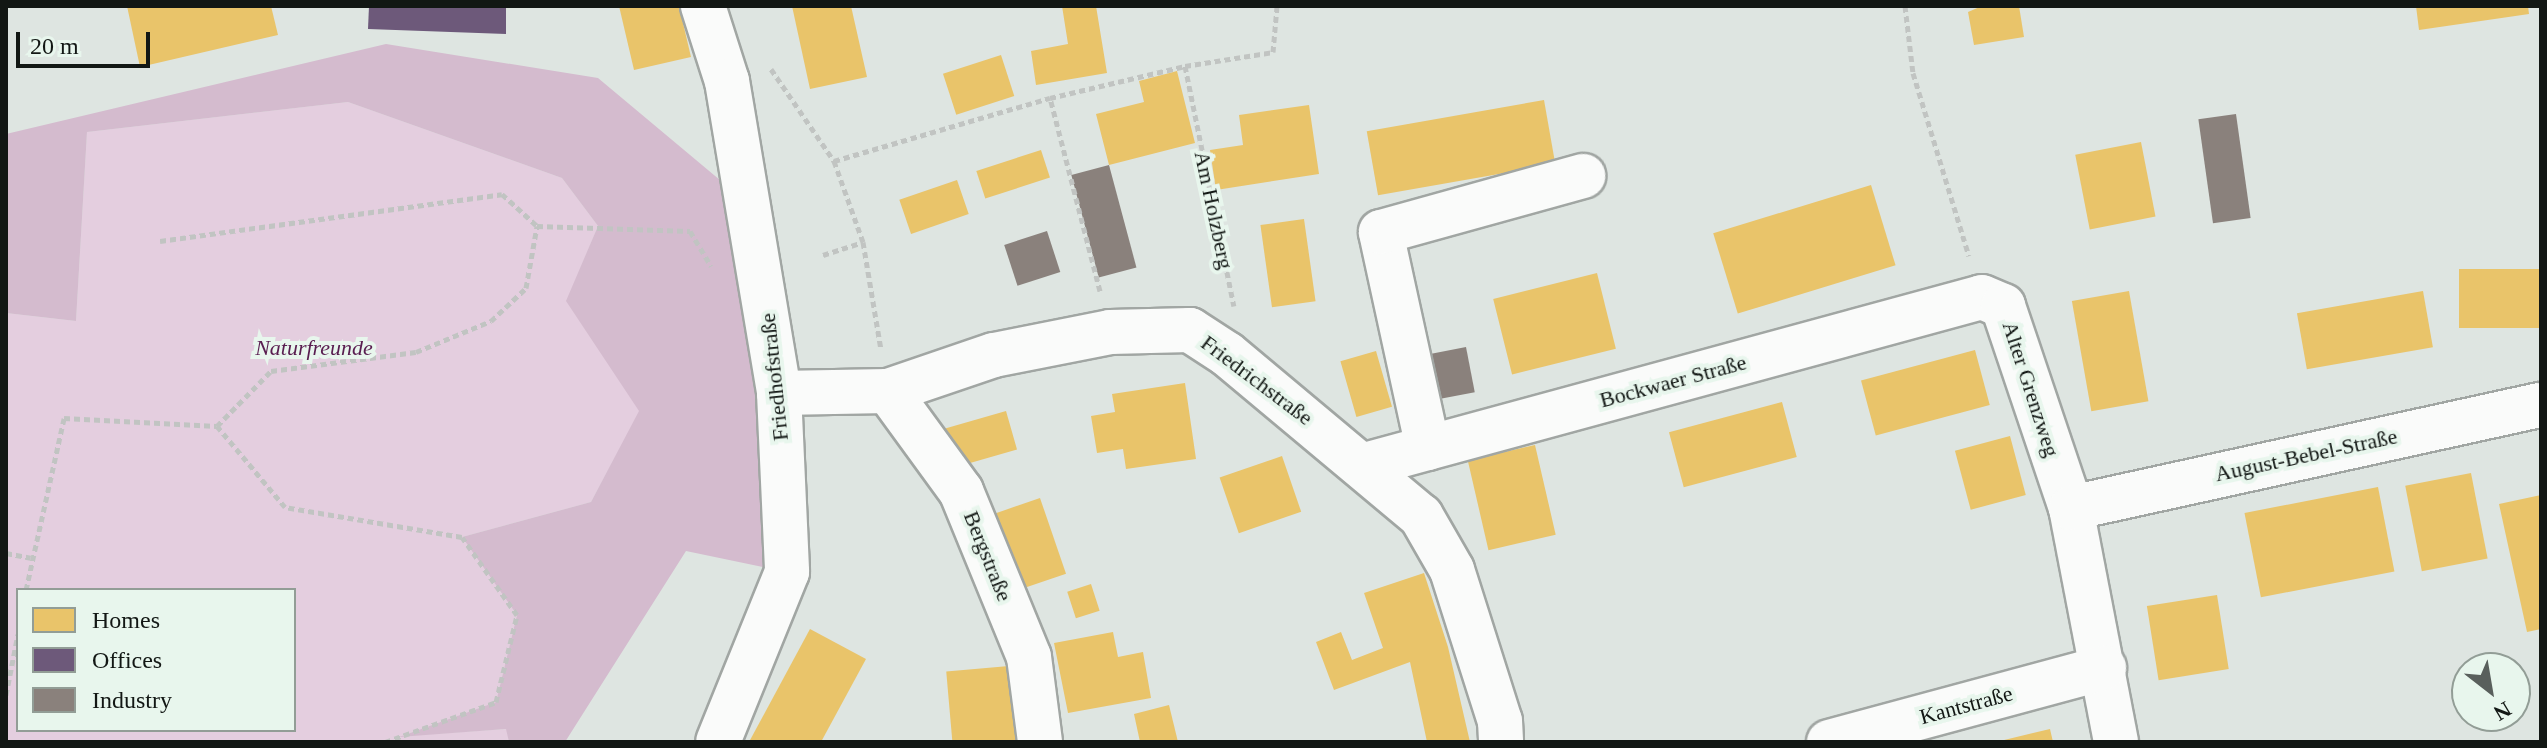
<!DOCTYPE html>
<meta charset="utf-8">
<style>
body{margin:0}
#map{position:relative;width:2547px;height:748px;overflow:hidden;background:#dee5e1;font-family:Georgia,serif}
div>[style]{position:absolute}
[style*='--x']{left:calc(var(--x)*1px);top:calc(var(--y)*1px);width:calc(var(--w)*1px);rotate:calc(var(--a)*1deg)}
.green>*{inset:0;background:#e4cedf}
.forest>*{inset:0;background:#d4bbce}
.homes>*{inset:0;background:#e9c46a;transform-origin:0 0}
.offices>*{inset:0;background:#6d597a}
.industry>*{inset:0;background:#8a817c;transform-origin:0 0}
.path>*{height:5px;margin-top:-2.5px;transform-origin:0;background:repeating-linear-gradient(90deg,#c1c4c2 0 6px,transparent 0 10px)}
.roads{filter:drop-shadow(2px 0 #a1a6a3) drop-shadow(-2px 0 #a1a6a3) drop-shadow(0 2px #a1a6a3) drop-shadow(0 -2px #a1a6a3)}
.minor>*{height:44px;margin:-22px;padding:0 22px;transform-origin:22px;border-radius:22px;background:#fafbfa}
span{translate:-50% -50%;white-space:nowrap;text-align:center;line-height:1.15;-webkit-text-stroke:8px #e8f6ed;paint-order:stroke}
.street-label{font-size:22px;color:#121714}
.park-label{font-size:22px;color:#591d50;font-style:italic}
.frame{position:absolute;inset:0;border:8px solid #121714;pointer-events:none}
.legend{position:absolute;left:16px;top:588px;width:280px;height:144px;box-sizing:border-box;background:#e8f6ed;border:2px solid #929d96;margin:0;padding:10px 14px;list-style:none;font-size:24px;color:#121714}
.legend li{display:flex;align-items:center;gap:16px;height:40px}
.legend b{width:40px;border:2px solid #929d96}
.north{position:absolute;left:2451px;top:652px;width:80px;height:80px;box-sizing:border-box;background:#e8f6ed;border:2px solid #929d96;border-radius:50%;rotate:149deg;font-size:22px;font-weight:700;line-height:32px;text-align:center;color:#121714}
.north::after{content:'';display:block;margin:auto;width:28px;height:36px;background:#595f5c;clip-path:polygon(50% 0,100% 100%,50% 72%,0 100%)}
.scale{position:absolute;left:16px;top:32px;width:134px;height:36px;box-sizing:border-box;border:4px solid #121714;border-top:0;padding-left:10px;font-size:24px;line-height:28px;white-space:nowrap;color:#121714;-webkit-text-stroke:6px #e8f6ed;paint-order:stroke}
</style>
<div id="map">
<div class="green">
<i style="clip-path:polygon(evenodd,348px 102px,562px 178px,598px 226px,567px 301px,640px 411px,591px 502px,462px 537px,517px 615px,496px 702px,402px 736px,507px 729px,509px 742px,6px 742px,6px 313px,76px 321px,87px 132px,348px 102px,18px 590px,294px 590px,294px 730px,18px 730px,18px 590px)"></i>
</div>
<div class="forest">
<i style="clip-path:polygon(386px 44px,598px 78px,751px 206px,787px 572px,686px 551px,565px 742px,509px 742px,506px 729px,399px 737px,496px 702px,517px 615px,462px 537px,591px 502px,639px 411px,566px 301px,598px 226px,562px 178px,348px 102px,87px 132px,76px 321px,6px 313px,6px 134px)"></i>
</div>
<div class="homes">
<i style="clip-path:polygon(127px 6px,271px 6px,278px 35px,140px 67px)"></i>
<i style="clip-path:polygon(619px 6px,679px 6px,691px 57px,634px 70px)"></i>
<i style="clip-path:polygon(792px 6px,851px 6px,867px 77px,810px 89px)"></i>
<i style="clip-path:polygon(1062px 6px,1096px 6px,1107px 73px,1036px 85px,1031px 51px,1068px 44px)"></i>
<i style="clip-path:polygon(1982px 6px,2019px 6px,2024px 37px,1974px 45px,1968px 12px)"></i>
<i style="clip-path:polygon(2416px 6px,2528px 6px,2529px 14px,2419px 30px)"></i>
<i style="left:1001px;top:55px;width:43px;height:61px;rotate:72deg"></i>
<i style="clip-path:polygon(1177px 71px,1195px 143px,1109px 165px,1096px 114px,1144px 102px,1139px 81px)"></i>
<i style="left:1544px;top:100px;width:65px;height:180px;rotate:80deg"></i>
<i style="clip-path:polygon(1309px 105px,1319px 174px,1216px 190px,1210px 150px,1243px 145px,1239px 115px)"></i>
<i style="left:2141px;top:142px;width:76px;height:67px;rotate:79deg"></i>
<i style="left:1041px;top:150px;width:29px;height:68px;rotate:72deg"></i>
<i style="left:957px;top:180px;width:36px;height:61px;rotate:71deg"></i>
<i style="left:1871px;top:185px;width:84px;height:165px;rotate:73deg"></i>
<i style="left:1304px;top:219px;width:83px;height:44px;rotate:82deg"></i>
<i style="left:2541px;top:269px;width:59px;height:82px;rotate:90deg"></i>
<i style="left:1597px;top:273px;width:78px;height:107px;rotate:76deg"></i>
<i style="left:2129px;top:291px;width:112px;height:58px;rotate:80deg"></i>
<i style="left:2423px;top:291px;width:57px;height:128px;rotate:80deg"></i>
<i style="left:1975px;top:350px;width:57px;height:118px;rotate:75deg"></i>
<i style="left:1376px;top:351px;width:58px;height:37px;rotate:74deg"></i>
<i style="clip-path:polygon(1185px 383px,1196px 459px,1126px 469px,1123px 449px,1097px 453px,1091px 416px,1115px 412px,1112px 394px)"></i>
<i style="left:1782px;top:402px;width:57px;height:117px;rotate:75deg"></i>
<i style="left:1006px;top:411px;width:40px;height:66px;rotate:74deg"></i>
<i style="left:2010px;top:436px;width:61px;height:57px;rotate:75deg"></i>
<i style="left:1535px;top:445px;width:92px;height:69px;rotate:77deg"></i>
<i style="left:1282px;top:456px;width:59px;height:66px;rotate:71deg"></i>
<i style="left:2471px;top:473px;width:87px;height:67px;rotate:79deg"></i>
<i style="left:2378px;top:487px;width:86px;height:136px;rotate:79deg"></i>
<i style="clip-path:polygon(2541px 495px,2541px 629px,2527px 632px,2499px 504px)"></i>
<i style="left:1040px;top:498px;width:80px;height:59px;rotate:71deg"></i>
<i style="clip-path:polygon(1424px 573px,1448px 647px,1470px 742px,1427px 742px,1410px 662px,1334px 690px,1316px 642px,1341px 632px,1352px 660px,1383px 648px,1364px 593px)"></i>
<i style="left:1091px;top:584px;width:28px;height:25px;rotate:72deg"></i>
<i style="left:2217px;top:595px;width:75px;height:71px;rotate:81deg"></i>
<i style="clip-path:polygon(810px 629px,866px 659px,821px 742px,749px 742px)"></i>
<i style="clip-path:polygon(1113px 632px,1118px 657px,1143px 652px,1151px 698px,1068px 713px,1054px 643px)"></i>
<i style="left:1009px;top:666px;width:76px;height:63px;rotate:85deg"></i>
<i style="clip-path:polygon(1169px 705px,1178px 742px,1140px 742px,1134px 714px)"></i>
<i style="clip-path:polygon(2050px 729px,2053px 742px,2000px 742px,2000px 741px)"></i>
</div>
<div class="offices">
<i style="clip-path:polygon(369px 6px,506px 6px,506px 34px,368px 29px)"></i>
</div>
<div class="industry">
<i style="left:2236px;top:114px;width:105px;height:38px;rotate:82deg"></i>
<i style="left:1109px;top:165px;width:106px;height:39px;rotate:75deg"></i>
<i style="left:1047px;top:231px;width:43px;height:45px;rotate:72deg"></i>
<i style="left:1466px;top:347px;width:46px;height:47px;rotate:79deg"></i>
</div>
<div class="path">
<i style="--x:1905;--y:6;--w:67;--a:83.2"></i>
<i style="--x:1913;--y:73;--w:191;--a:73"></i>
<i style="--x:1185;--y:66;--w:89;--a:-9"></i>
<i style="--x:1273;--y:52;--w:46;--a:-85"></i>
<i style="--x:771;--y:69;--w:112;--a:55.6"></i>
<i style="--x:834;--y:161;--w:86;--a:70.3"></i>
<i style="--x:863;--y:242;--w:109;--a:80.5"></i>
<i style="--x:834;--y:161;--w:225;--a:-16.3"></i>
<i style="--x:160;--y:241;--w:345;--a:-7.8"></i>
<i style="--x:502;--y:194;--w:47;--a:42.4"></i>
<i style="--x:823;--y:255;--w:42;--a:-18"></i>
<i style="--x:1100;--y:291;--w:199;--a:-104.5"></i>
<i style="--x:1050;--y:98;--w:139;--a:-13.3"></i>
<i style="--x:1185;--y:66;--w:245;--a:78.5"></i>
<i style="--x:6;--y:553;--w:25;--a:11"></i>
<i style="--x:26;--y:590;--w:176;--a:-77.5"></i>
<i style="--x:64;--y:418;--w:153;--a:3"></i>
<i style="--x:6;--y:695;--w:62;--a:-78.9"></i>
<i style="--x:385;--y:742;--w:118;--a:-19.8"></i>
<i style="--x:496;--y:702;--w:89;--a:-76.4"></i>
<i style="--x:517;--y:615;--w:95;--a:-125.2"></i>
<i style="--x:462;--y:537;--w:180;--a:-170.4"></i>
<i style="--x:285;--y:507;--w:106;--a:-130"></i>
<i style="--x:217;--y:426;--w:77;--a:-45.5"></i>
<i style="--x:271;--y:371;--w:146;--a:-7.5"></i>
<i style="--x:416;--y:352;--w:81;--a:-22.5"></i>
<i style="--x:491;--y:321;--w:48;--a:-43.3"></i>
<i style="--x:526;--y:288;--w:63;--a:-79.9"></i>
<i style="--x:537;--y:226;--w:153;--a:1.9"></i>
<i style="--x:690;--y:231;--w:41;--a:59"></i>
</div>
<div class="roads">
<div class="minor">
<i style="--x:703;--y:6;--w:79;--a:72.3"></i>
<i style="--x:727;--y:81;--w:316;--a:80.5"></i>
<i style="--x:779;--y:393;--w:179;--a:87.4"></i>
<i style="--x:787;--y:572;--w:183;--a:112.1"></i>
<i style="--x:888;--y:391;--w:124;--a:53.9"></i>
<i style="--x:961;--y:491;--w:179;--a:67.7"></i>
<i style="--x:1029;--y:657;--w:86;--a:82.6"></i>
<i style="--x:779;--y:393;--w:109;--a:-1.1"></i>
<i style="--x:888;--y:391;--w:112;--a:-18.8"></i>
<i style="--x:994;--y:355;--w:118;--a:-11.2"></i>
<i style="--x:1110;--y:332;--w:80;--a:-1.4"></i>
<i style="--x:1190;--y:330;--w:44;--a:33"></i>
<i style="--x:1227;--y:354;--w:253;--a:39.9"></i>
<i style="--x:1421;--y:516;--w:62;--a:60.1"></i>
<i style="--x:1452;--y:570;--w:158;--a:72.4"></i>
<i style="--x:1500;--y:721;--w:21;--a:87"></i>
<i style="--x:1428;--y:448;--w:221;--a:-102.3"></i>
<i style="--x:1381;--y:232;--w:210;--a:-15.5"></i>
<i style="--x:1365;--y:465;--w:639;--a:-15.23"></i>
<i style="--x:1982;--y:297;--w:23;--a:23"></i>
<i style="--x:2003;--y:306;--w:213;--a:71.4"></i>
<i style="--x:2071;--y:508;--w:238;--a:79.1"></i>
<i style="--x:2071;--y:508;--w:481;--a:-12.4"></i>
<i style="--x:1829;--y:742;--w:285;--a:-15.1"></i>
</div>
</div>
<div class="street-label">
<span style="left:1214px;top:210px;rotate:78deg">Am Holzberg</span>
<span style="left:774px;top:377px;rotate:-96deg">Friedhofstraße</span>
<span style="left:1257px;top:380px;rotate:37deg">Friedrichstraße</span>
<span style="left:1673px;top:381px;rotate:-15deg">Bockwaer Straße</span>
<span style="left:2031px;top:389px;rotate:72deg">Alter Grenzweg</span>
<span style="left:2306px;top:455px;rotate:-12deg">August-Bebel-Straße</span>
<span style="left:988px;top:556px;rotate:68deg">Bergstraße</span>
<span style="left:1966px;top:705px;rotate:-15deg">Kantstraße</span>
</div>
<div class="park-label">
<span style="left:314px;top:348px">Naturfreunde</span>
</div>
<div class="frame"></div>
<ul class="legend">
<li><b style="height:22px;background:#e9c46a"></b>Homes</li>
<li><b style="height:22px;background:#6d597a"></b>Offices</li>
<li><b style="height:22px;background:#8a817c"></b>Industry</li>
</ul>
<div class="north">N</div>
<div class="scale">20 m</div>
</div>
